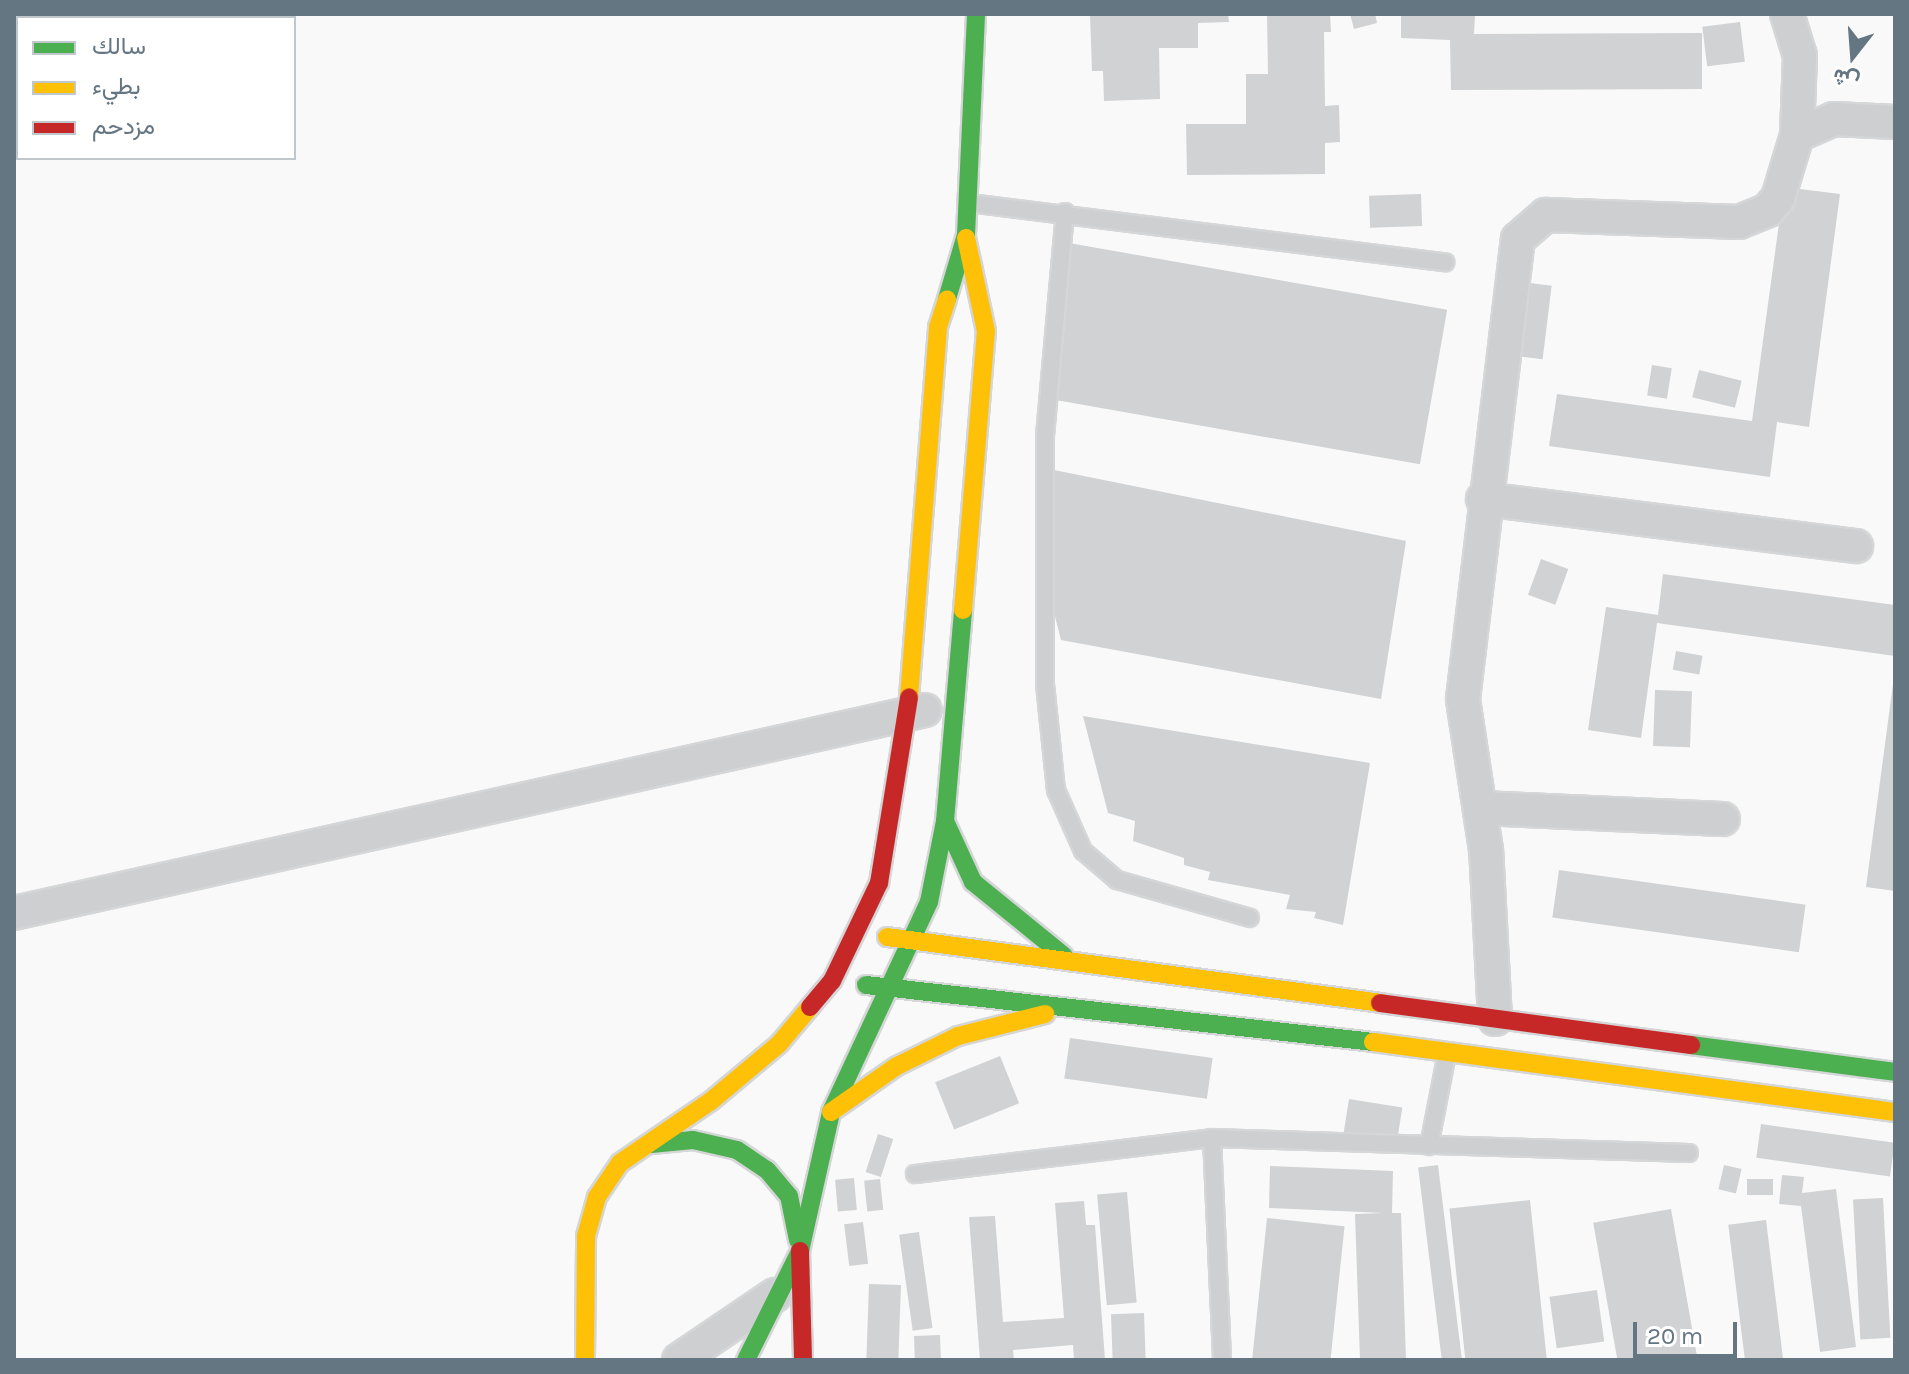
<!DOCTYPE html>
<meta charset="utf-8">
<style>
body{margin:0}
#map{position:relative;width:1909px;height:1374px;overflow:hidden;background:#f9f9f9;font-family:Karla,Vazirmatn,sans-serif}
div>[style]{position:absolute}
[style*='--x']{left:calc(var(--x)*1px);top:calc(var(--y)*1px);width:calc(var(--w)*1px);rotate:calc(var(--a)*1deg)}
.building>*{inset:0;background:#d0d2d3;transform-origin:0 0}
.roads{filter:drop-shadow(2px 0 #d5d6d7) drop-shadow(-2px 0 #d5d6d7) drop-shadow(0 2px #d5d6d7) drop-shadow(0 -2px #d5d6d7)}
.lane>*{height:16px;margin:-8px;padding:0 8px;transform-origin:8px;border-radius:8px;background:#cecfd0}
.street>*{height:32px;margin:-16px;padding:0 16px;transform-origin:16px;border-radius:16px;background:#cecfd0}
.fast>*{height:18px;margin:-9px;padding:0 9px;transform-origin:9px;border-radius:9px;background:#4caf50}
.slow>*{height:18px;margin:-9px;padding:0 9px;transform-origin:9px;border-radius:9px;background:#ffc107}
.jam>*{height:18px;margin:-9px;padding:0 9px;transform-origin:9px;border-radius:9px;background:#c62828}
span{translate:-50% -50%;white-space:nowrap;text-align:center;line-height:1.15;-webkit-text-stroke:8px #fff;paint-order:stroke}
.frame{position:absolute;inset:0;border:16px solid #657683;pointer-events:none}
.legend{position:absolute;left:16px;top:16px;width:280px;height:144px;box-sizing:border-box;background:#fff;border:2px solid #c1c8cd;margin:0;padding:10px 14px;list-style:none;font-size:24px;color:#657683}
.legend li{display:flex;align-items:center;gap:16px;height:40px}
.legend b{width:40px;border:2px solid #c1c8cd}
.north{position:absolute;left:1813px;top:16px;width:80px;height:80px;-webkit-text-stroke:6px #fff;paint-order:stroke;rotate:197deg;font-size:22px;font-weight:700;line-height:32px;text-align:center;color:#657683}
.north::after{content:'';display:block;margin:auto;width:28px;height:36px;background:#657683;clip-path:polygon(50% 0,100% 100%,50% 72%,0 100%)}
.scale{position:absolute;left:1633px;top:1322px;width:104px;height:36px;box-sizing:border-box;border:4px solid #657683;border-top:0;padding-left:10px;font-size:24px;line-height:28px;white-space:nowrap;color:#657683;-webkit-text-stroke:6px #fff;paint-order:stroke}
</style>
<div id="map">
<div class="building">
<i style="clip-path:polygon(1090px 14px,1228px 14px,1229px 22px,1198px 23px,1198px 48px,1159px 48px,1160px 99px,1104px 101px,1103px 71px,1092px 71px)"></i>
<i style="clip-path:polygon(1267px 14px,1330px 14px,1331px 32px,1324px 32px,1325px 106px,1339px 105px,1340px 142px,1325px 143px,1325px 174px,1187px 175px,1186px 124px,1246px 124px,1246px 74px,1268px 74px)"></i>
<i style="clip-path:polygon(1350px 14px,1375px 14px,1377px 23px,1354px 29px)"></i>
<i style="clip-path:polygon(1401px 14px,1475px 14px,1474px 34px,1702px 33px,1702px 89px,1451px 90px,1450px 40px,1401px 38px)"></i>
<i style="left:1740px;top:22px;width:40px;height:38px;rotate:83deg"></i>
<i style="clip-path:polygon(1784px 187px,1840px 194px,1809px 427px,1777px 422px,1770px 477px,1549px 446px,1557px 394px,1752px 421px)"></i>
<i style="left:1421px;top:194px;width:32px;height:52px;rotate:88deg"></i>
<i style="left:1069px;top:243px;width:384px;height:157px;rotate:10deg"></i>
<i style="left:1505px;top:280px;width:47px;height:74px;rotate:7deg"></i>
<i style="left:1652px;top:365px;width:20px;height:31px;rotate:9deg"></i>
<i style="left:1699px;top:370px;width:44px;height:28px;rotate:14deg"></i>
<i style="clip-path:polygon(1054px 470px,1406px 541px,1381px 699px,1061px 640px,1049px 593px)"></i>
<i style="left:1541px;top:559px;width:29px;height:38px;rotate:20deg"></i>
<i style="clip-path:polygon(1663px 574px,1895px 605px,1895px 656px,1657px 623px,1641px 738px,1588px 730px,1606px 607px,1658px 615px)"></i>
<i style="left:1676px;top:651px;width:27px;height:19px;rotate:10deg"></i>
<i style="clip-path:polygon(1893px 684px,1895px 684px,1895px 891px,1866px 887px)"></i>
<i style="left:1655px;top:690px;width:37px;height:56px;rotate:2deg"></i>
<i style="clip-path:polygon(1083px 716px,1370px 763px,1343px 925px,1314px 918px,1316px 912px,1286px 909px,1290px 895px,1208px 880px,1210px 872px,1184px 865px,1184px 858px,1133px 841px,1135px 821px,1108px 813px)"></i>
<i style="left:1559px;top:870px;width:249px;height:48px;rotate:8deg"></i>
<i style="left:1070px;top:1038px;width:144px;height:41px;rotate:8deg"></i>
<i style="left:1000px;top:1056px;width:51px;height:70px;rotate:68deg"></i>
<i style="left:1349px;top:1099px;width:54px;height:35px;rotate:9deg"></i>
<i style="left:1761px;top:1124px;width:135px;height:34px;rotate:8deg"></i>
<i style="left:878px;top:1134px;width:16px;height:40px;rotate:18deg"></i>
<i style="left:1438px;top:1165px;width:196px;height:20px;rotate:83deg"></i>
<i style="left:1724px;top:1165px;width:18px;height:25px;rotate:13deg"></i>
<i style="clip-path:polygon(1270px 1166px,1393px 1171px,1392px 1213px,1401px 1213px,1406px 1360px,1360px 1360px,1355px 1214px,1384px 1213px,1269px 1208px)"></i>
<i style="clip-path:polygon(1782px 1175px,1804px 1177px,1802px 1193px,1836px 1189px,1856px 1347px,1820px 1352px,1801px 1206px,1779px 1204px)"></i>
<i style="left:854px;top:1178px;width:32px;height:19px;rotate:85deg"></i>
<i style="left:880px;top:1179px;width:31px;height:16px;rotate:84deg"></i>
<i style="left:1747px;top:1179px;width:26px;height:16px"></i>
<i style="left:1127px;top:1192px;width:111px;height:30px;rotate:85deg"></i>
<i style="left:1883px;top:1198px;width:140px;height:30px;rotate:87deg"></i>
<i style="left:1530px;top:1200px;width:161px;height:81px;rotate:84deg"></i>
<i style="clip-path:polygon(1084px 1201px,1086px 1225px,1095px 1225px,1105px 1360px,1074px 1360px,1073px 1345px,1013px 1350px,1014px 1360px,980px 1360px,969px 1217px,995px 1216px,1003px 1322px,1064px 1318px,1055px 1203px)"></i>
<i style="left:1671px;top:1209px;width:153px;height:79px;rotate:80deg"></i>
<i style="left:1267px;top:1218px;width:78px;height:143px;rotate:6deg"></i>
<i style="left:1766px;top:1220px;width:139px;height:38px;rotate:83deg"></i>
<i style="left:863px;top:1222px;width:42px;height:19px;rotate:83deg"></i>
<i style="left:919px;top:1232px;width:97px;height:20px;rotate:82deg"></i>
<i style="left:869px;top:1284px;width:32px;height:76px;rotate:2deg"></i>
<i style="left:1597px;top:1290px;width:52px;height:48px;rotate:82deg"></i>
<i style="left:1144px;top:1313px;width:47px;height:33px;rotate:88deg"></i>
<i style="left:940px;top:1335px;width:25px;height:26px;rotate:88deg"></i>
</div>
<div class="roads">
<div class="lane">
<i style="--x:969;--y:203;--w:480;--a:7.1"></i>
<i style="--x:1065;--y:212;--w:223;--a:95.1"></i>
<i style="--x:1045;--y:434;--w:250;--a:90"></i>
<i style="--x:1045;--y:684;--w:107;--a:84.1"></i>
<i style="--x:1056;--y:790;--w:67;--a:66.1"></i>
<i style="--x:1083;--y:851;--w:45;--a:40.5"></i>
<i style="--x:1117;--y:880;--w:138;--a:15.9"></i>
<i style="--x:1212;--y:1138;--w:222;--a:87.4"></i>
<i style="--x:1429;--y:1146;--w:95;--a:-79"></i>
<i style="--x:915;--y:1174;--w:299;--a:-6.9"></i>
<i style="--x:1212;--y:1138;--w:477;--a:1.8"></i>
</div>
<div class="street">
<i style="--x:1787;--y:14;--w:44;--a:72.8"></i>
<i style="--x:1800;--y:56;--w:79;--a:92.2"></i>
<i style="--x:1483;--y:499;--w:376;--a:7.2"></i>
<i style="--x:1481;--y:808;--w:242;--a:2.6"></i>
<i style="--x:14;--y:913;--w:933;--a:-12.56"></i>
<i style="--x:1495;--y:1019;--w:169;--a:-93"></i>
<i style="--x:1486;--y:850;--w:153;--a:-98.7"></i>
<i style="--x:1463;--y:699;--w:463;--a:-83.2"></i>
<i style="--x:1518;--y:239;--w:37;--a:-41"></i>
<i style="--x:1546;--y:215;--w:193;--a:2.1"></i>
<i style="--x:1739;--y:222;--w:31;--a:-22"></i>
<i style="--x:1768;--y:210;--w:16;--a:-50"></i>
<i style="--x:1778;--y:198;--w:66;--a:-73.2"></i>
<i style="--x:1797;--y:135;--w:40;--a:-23.4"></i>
<i style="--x:1834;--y:119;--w:61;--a:2.8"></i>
<i style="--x:679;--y:1360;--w:116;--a:-34.1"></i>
</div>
<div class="fast">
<i style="--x:947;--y:299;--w:67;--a:-73.5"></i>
<i style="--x:966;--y:235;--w:221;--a:-87.4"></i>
<i style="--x:945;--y:821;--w:67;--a:65.3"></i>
<i style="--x:973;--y:882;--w:117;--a:39.1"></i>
<i style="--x:866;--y:985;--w:510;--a:6.41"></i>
<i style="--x:1691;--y:1045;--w:206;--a:7.5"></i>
<i style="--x:651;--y:1144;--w:42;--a:-5.4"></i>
<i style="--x:693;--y:1140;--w:45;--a:12.8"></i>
<i style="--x:737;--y:1150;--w:36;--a:34"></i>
<i style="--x:767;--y:1170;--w:34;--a:50"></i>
<i style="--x:789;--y:1196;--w:45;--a:78.4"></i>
<i style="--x:746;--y:1360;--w:122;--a:-63.6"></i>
<i style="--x:800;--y:1251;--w:142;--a:-77.4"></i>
<i style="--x:831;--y:1112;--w:232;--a:-65"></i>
<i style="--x:929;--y:902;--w:83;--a:-78.8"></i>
<i style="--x:945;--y:821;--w:212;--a:-85.1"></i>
</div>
<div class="slow">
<i style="--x:963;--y:610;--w:280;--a:-85.3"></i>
<i style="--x:986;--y:331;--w:95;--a:-102.1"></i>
<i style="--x:909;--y:697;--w:371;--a:-85.5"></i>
<i style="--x:938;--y:327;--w:29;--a:-72"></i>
<i style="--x:887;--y:937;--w:497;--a:7.6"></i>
<i style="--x:1373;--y:1042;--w:527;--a:7.64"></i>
<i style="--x:831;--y:1112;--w:80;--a:-34.9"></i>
<i style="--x:897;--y:1066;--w:68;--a:-26.2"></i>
<i style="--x:958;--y:1036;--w:90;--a:-14.2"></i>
<i style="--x:585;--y:1360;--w:124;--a:-89.5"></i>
<i style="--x:586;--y:1236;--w:41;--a:-74.2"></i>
<i style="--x:597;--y:1197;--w:41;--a:-55.9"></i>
<i style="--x:620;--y:1163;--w:110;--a:-34.3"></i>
<i style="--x:711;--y:1101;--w:89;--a:-40"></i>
<i style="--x:779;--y:1044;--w:48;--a:-50"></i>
</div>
<div class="jam">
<i style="--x:1380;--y:1003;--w:314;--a:7.7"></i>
<i style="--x:810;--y:1007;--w:34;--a:-50"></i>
<i style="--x:832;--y:981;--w:109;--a:-64.4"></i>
<i style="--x:879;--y:883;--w:188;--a:-80.8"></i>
<i style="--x:800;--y:1251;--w:109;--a:88.4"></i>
</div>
</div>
<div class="frame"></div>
<ul class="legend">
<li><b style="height:10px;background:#4caf50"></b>سالك</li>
<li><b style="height:10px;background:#ffc107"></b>بطيء</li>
<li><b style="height:10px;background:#c62828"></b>مزدحم</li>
</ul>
<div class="north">ش</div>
<div class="scale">20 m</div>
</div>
